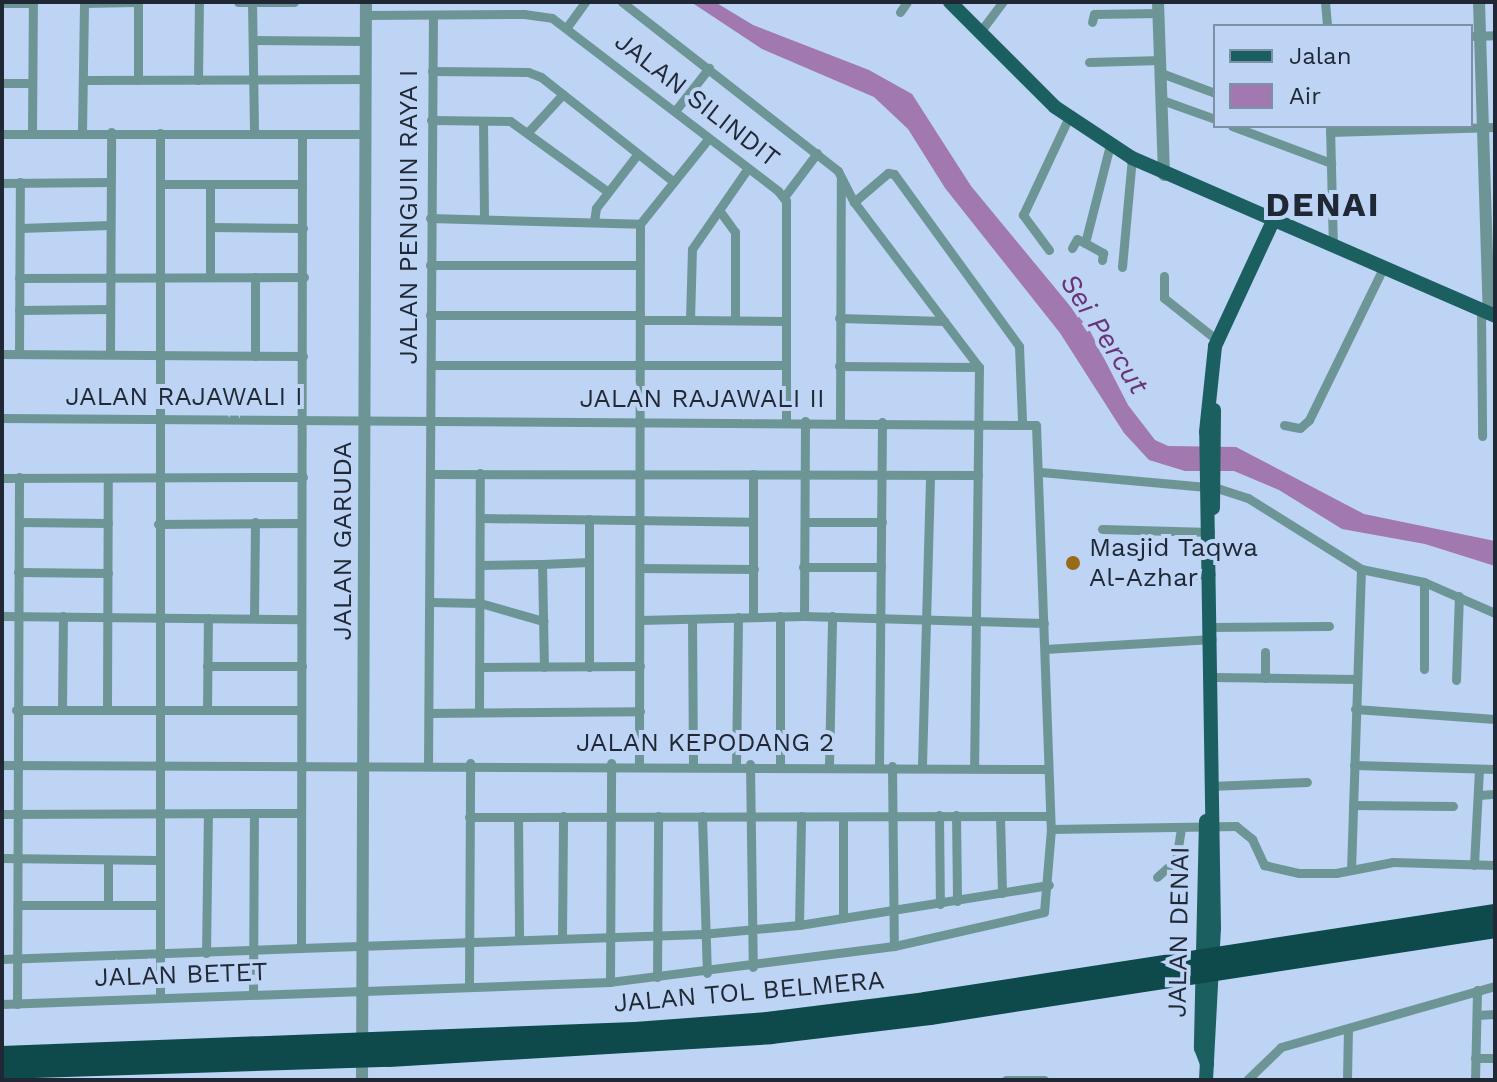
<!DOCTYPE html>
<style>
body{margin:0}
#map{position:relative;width:1497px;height:1082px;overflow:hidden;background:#bdd4f5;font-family:"Work Sans",sans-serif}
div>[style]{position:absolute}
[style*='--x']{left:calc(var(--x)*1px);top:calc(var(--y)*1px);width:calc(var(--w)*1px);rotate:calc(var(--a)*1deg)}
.water>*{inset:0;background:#a278b1}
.minor>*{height:9px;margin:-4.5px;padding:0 4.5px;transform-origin:4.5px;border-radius:4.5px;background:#6e9596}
.tertiary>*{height:12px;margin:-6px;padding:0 6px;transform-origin:6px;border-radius:6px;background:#6e9596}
.primary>*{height:14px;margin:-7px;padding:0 7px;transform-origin:7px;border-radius:7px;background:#1c5f60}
.motorway>*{height:18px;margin:-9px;padding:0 9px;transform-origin:9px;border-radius:9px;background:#0e494b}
.dots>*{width:22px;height:22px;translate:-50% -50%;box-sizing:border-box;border:4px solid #bdd4f5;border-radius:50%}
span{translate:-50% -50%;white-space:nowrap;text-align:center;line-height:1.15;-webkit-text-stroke:8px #bdd4f5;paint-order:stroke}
.street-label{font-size:26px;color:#1f2834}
.poi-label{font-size:26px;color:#1f2834}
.left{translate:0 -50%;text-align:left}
.water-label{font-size:28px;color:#6a347b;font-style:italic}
.district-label{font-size:34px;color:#1f2834;font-weight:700;letter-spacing:2px}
.frame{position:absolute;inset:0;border:4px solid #1f2834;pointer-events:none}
.legend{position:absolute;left:1213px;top:24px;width:260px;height:104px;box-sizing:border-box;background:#bdd4f5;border:2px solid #7e8fa8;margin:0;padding:10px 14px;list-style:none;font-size:24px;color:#1f2834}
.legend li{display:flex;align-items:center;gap:16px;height:40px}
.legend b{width:40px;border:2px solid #7e8fa8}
</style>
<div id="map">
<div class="water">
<i style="clip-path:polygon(691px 2px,715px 2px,753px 25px,869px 70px,912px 94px,971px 186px,1089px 329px,1128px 405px,1155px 440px,1168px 446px,1236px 447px,1364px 514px,1495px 541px,1495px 566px,1425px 544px,1342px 529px,1279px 490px,1234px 471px,1185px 471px,1149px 460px,1124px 433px,1060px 333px,945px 188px,908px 129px,874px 97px,762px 49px)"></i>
</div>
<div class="minor">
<i style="--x:238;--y:2;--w:56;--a:0"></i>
<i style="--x:252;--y:2;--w:132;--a:89.1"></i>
<i style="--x:622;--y:2;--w:274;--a:38"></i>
<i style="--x:838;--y:171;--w:35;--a:63"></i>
<i style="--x:854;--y:202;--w:207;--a:52.9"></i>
<i style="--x:979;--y:367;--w:398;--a:90.7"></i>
<i style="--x:1325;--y:2;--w:24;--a:85"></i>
<i style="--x:2;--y:3;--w:31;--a:0"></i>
<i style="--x:84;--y:3;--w:52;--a:-1.1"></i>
<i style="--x:900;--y:12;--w:12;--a:-55"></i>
<i style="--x:366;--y:15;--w:158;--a:-0.4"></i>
<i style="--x:524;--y:14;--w:28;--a:8"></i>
<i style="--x:552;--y:18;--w:285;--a:37.4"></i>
<i style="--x:778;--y:191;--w:13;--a:51"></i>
<i style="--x:786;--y:201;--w:219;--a:90"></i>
<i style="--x:1092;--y:22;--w:8;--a:-76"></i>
<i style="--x:1094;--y:14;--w:65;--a:-0.9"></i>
<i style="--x:567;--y:27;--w:31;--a:-54"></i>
<i style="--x:980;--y:32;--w:38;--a:-53"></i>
<i style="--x:1471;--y:36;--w:24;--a:-2"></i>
<i style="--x:253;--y:40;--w:112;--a:0.5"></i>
<i style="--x:1089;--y:62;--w:72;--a:-1.6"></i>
<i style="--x:432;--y:71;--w:96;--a:0.6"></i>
<i style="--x:528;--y:72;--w:14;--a:21"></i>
<i style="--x:541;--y:77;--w:169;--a:38.3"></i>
<i style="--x:1161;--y:73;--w:58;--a:20.3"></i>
<i style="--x:84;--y:80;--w:281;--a:-0.2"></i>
<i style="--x:138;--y:80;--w:78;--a:-90"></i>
<i style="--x:198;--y:80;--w:78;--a:-89.3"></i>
<i style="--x:2;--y:83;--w:30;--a:0"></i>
<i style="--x:1162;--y:100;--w:56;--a:19.7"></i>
<i style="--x:675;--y:111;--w:55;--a:-51.7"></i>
<i style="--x:431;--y:120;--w:79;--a:0.7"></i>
<i style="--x:510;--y:121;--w:121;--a:35.9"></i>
<i style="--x:483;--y:121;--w:98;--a:89.4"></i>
<i style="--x:1232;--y:126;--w:106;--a:20.5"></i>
<i style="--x:1330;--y:126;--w:120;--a:88.6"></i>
<i style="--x:529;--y:131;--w:50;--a:-47.4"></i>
<i style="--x:82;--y:132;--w:130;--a:-89.1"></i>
<i style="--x:1330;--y:132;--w:165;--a:-1.7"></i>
<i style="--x:32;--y:133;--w:131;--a:-89.6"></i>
<i style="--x:2;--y:134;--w:362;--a:0"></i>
<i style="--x:2;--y:183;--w:109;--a:-0.5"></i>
<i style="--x:162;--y:184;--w:140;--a:0"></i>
<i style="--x:210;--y:184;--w:92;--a:90"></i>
<i style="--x:784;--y:197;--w:55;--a:-53.1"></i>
<i style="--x:854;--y:202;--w:45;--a:-40.5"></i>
<i style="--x:888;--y:173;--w:6;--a:9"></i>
<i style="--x:894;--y:174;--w:213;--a:54"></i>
<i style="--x:1019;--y:346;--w:76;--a:87.7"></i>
<i style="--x:719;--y:210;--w:27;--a:54"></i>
<i style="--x:735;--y:232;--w:88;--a:90"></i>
<i style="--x:430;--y:218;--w:210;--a:1.6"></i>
<i style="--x:640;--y:224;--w:540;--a:90.11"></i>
<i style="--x:594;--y:222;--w:14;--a:-82"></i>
<i style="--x:596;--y:208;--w:66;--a:-52.4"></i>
<i style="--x:640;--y:224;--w:110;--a:-51.3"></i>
<i style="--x:210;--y:227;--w:93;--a:0.6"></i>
<i style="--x:20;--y:228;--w:90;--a:-1.9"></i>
<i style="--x:1085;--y:243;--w:21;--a:29"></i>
<i style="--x:1103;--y:253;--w:7;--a:98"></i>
<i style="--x:1072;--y:248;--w:10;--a:-61"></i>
<i style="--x:1077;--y:239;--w:9;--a:27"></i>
<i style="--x:1085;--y:243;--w:101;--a:-75.7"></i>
<i style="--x:1049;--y:250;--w:44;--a:-126.6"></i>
<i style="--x:1023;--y:215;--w:108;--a:-64.9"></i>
<i style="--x:430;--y:265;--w:209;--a:0"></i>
<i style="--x:1122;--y:267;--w:109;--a:-84.8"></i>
<i style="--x:1164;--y:276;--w:22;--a:90"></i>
<i style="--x:1164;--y:298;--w:68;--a:38.4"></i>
<i style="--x:255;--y:277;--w:79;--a:90"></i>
<i style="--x:19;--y:278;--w:285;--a:-0.2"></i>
<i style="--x:19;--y:310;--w:90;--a:-0.6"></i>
<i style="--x:1481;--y:310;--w:126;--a:89.5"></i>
<i style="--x:430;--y:315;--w:210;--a:0"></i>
<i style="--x:839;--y:318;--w:105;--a:1.6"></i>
<i style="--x:640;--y:320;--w:50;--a:0"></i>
<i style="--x:690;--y:320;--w:71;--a:-88.4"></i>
<i style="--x:692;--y:249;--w:98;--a:-55.3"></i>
<i style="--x:690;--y:320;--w:95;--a:0.6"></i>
<i style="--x:2;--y:354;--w:301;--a:0.4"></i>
<i style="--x:19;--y:354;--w:172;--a:-89.7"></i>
<i style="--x:110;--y:354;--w:222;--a:-89.7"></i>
<i style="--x:431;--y:365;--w:354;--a:0"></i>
<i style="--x:839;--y:366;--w:140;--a:0.4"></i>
<i style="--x:2;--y:418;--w:1034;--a:0.39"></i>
<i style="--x:1036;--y:425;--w:404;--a:87.9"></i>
<i style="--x:1051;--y:829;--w:83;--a:94.8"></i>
<i style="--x:1044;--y:912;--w:154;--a:167.2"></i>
<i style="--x:894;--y:946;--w:286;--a:172.8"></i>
<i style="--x:610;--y:982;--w:608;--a:177.93"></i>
<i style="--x:840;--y:421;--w:242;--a:-89.8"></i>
<i style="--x:1284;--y:425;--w:16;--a:11"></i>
<i style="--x:1300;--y:428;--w:12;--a:-42"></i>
<i style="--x:1309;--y:420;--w:169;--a:-64"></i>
<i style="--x:1041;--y:472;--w:177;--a:5.2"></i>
<i style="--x:1217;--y:488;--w:33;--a:18"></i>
<i style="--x:1248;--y:498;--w:133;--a:32.1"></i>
<i style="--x:1361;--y:569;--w:64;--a:11.7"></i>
<i style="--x:1424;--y:582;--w:77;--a:23.6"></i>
<i style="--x:430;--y:474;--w:548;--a:0.1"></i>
<i style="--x:753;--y:474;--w:143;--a:90"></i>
<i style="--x:2;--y:478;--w:301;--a:-0.2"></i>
<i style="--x:481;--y:518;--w:272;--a:0.8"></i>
<i style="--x:19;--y:522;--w:89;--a:0.6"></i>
<i style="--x:805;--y:522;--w:77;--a:0"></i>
<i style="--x:158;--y:524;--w:143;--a:-0.4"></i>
<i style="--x:1102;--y:529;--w:108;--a:1.6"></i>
<i style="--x:542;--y:564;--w:47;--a:-2.4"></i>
<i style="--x:480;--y:565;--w:62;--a:-0.9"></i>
<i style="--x:542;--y:564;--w:103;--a:88.9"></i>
<i style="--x:803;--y:567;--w:78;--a:0"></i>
<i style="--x:640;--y:568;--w:114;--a:0.5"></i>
<i style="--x:18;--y:572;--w:90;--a:0.6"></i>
<i style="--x:1104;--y:579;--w:107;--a:-2.7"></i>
<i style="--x:430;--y:602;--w:50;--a:1.1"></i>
<i style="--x:480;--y:603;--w:66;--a:15.9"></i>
<i style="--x:2;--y:616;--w:299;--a:0.6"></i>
<i style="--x:804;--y:616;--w:195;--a:-89.7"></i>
<i style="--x:254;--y:618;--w:96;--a:-89.4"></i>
<i style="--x:692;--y:619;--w:145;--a:89.6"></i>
<i style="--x:640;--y:620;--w:164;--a:-1.4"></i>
<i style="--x:804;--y:616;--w:240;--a:1.7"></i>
<i style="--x:1211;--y:627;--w:118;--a:-0.5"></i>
<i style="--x:1045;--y:649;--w:167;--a:-3.4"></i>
<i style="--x:1265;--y:652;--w:26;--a:90"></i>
<i style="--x:207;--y:666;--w:95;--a:0"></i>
<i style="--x:480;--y:667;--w:160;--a:-0.4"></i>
<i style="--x:589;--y:667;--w:148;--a:-90"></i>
<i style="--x:1424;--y:669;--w:87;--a:-90"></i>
<i style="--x:1213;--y:677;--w:143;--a:0.8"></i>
<i style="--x:1456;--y:680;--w:84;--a:-88"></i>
<i style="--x:62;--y:709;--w:93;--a:-89.4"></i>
<i style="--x:107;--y:709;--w:231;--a:-89.8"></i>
<i style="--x:1355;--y:709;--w:140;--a:4.1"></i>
<i style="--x:16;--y:710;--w:285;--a:0"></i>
<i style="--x:207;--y:710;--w:92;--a:-89.4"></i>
<i style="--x:479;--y:712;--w:239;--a:-89.8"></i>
<i style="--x:429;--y:713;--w:211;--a:-0.5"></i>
<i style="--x:736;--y:764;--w:147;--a:-89.2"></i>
<i style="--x:750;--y:764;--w:203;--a:89.2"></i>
<i style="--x:2;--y:765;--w:1045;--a:0.22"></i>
<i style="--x:428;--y:765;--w:750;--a:-89.62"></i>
<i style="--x:780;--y:765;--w:149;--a:-90"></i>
<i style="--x:829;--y:765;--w:149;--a:-88.8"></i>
<i style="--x:922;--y:765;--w:289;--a:-88.4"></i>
<i style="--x:1354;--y:765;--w:141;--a:1.6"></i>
<i style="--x:879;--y:766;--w:344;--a:-89.5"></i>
<i style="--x:892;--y:766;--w:180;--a:89.4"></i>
<i style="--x:1210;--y:786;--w:97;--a:-2.4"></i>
<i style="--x:1479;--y:795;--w:16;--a:-4"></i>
<i style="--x:1353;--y:805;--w:100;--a:0.6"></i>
<i style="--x:2;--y:814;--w:299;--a:-0.2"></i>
<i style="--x:939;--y:815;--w:89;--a:89.4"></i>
<i style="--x:956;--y:815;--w:86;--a:89.3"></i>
<i style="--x:702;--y:816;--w:157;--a:88.2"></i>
<i style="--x:1000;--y:816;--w:77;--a:88.5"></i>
<i style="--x:469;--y:817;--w:581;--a:-0.1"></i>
<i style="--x:518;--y:817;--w:122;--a:89.5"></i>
<i style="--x:1051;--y:829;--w:185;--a:-0.9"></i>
<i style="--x:1236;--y:826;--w:21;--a:39"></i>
<i style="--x:1252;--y:839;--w:29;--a:65"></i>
<i style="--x:1264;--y:865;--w:36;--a:13"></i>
<i style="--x:1299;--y:873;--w:37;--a:0"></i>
<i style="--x:1336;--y:873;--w:58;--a:-10.9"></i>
<i style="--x:1393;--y:862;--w:102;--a:1.7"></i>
<i style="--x:2;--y:858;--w:155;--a:0.7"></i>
<i style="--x:1474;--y:865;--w:96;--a:-87"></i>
<i style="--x:1351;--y:870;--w:301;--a:-88.1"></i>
<i style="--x:1157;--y:877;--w:25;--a:-42"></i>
<i style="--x:1176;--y:860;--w:31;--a:-81"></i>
<i style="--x:18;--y:905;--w:140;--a:0"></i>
<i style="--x:108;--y:905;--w:45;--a:-90"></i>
<i style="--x:843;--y:918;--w:101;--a:-90"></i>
<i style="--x:799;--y:925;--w:253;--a:-9.1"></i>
<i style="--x:562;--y:938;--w:122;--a:-89.5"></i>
<i style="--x:301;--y:948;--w:401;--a:-2"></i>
<i style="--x:702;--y:934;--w:97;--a:-5.3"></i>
<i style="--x:799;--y:925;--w:109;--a:-88.9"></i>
<i style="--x:206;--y:953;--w:139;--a:-89.2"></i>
<i style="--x:2;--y:959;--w:299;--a:-2.1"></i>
<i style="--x:301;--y:948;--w:814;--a:-89.93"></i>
<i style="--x:657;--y:977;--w:161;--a:-89.6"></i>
<i style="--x:610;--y:982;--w:219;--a:-89.7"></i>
<i style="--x:469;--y:985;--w:222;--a:-89.7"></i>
<i style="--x:253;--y:994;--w:180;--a:-89.7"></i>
<i style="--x:160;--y:998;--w:865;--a:-90"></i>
<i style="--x:17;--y:1004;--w:527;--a:-89.78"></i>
<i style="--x:1477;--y:1015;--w:18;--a:-3"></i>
<i style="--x:1475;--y:1058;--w:20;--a:0"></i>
<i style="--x:1006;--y:1080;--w:38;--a:0"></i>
<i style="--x:1247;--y:1080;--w:47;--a:-44.1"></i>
<i style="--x:1281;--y:1047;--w:223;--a:-15.9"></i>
<i style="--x:1347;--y:1080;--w:50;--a:-88.9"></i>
<i style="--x:1475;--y:1080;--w:90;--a:-88.7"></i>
</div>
<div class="tertiary">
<i style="--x:1158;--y:2;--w:173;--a:88"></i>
<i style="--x:1479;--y:2;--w:312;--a:88.2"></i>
<i style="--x:362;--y:1080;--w:1078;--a:-89.79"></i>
</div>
<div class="primary">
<i style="--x:950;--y:2;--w:148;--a:45"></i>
<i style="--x:1055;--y:107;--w:92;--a:33.5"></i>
<i style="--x:1132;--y:158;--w:396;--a:23.5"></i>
<i style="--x:1213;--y:508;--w:98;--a:-89.4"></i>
<i style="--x:1206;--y:821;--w:227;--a:91.3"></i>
<i style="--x:1201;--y:1048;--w:17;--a:69"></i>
<i style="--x:1206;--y:1080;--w:152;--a:-87"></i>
<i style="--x:1214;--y:928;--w:496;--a:-90.9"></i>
<i style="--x:1206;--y:432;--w:86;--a:-84"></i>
<i style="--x:1215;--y:346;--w:138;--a:-65.1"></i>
</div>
<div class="motorway">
<i style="--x:2;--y:1055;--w:633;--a:-2.17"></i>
<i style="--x:635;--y:1031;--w:132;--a:-4.3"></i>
<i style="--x:767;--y:1021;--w:159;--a:-7.2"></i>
<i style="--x:925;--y:1001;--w:577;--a:-8.78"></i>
<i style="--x:2;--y:1070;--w:387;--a:-1.8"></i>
<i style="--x:389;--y:1058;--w:383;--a:-3.4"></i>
<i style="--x:771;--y:1035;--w:160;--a:-6.8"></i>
<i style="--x:930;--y:1016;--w:572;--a:-8.75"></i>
</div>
<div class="dots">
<i style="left:1073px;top:563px;background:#986b19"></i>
</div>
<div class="street-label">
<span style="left:697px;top:100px;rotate:38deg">JALAN SILINDIT</span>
<span style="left:409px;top:217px;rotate:-90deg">JALAN PENGUIN RAYA I</span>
<span style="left:184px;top:397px">JALAN RAJAWALI I</span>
<span style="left:702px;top:399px">JALAN RAJAWALI II</span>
<span style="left:343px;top:541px;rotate:-90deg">JALAN GARUDA</span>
<span style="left:705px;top:743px">JALAN KEPODANG 2</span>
<span style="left:1179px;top:932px;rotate:-89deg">JALAN DENAI</span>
<span style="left:181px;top:975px;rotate:-2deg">JALAN BETET</span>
<span style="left:749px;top:992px;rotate:-5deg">JALAN TOL BELMERA</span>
</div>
<div class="poi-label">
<span class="left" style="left:1089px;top:563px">Masjid Taqwa<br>Al-Azhar</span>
</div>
<div class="water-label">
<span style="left:1104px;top:334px;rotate:57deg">Sei Percut</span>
</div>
<div class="district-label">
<span style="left:1323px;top:205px">DENAI</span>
</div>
<div class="frame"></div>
<ul class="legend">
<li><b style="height:10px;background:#1c5f60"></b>Jalan</li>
<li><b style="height:22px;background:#a278b1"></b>Air</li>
</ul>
</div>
